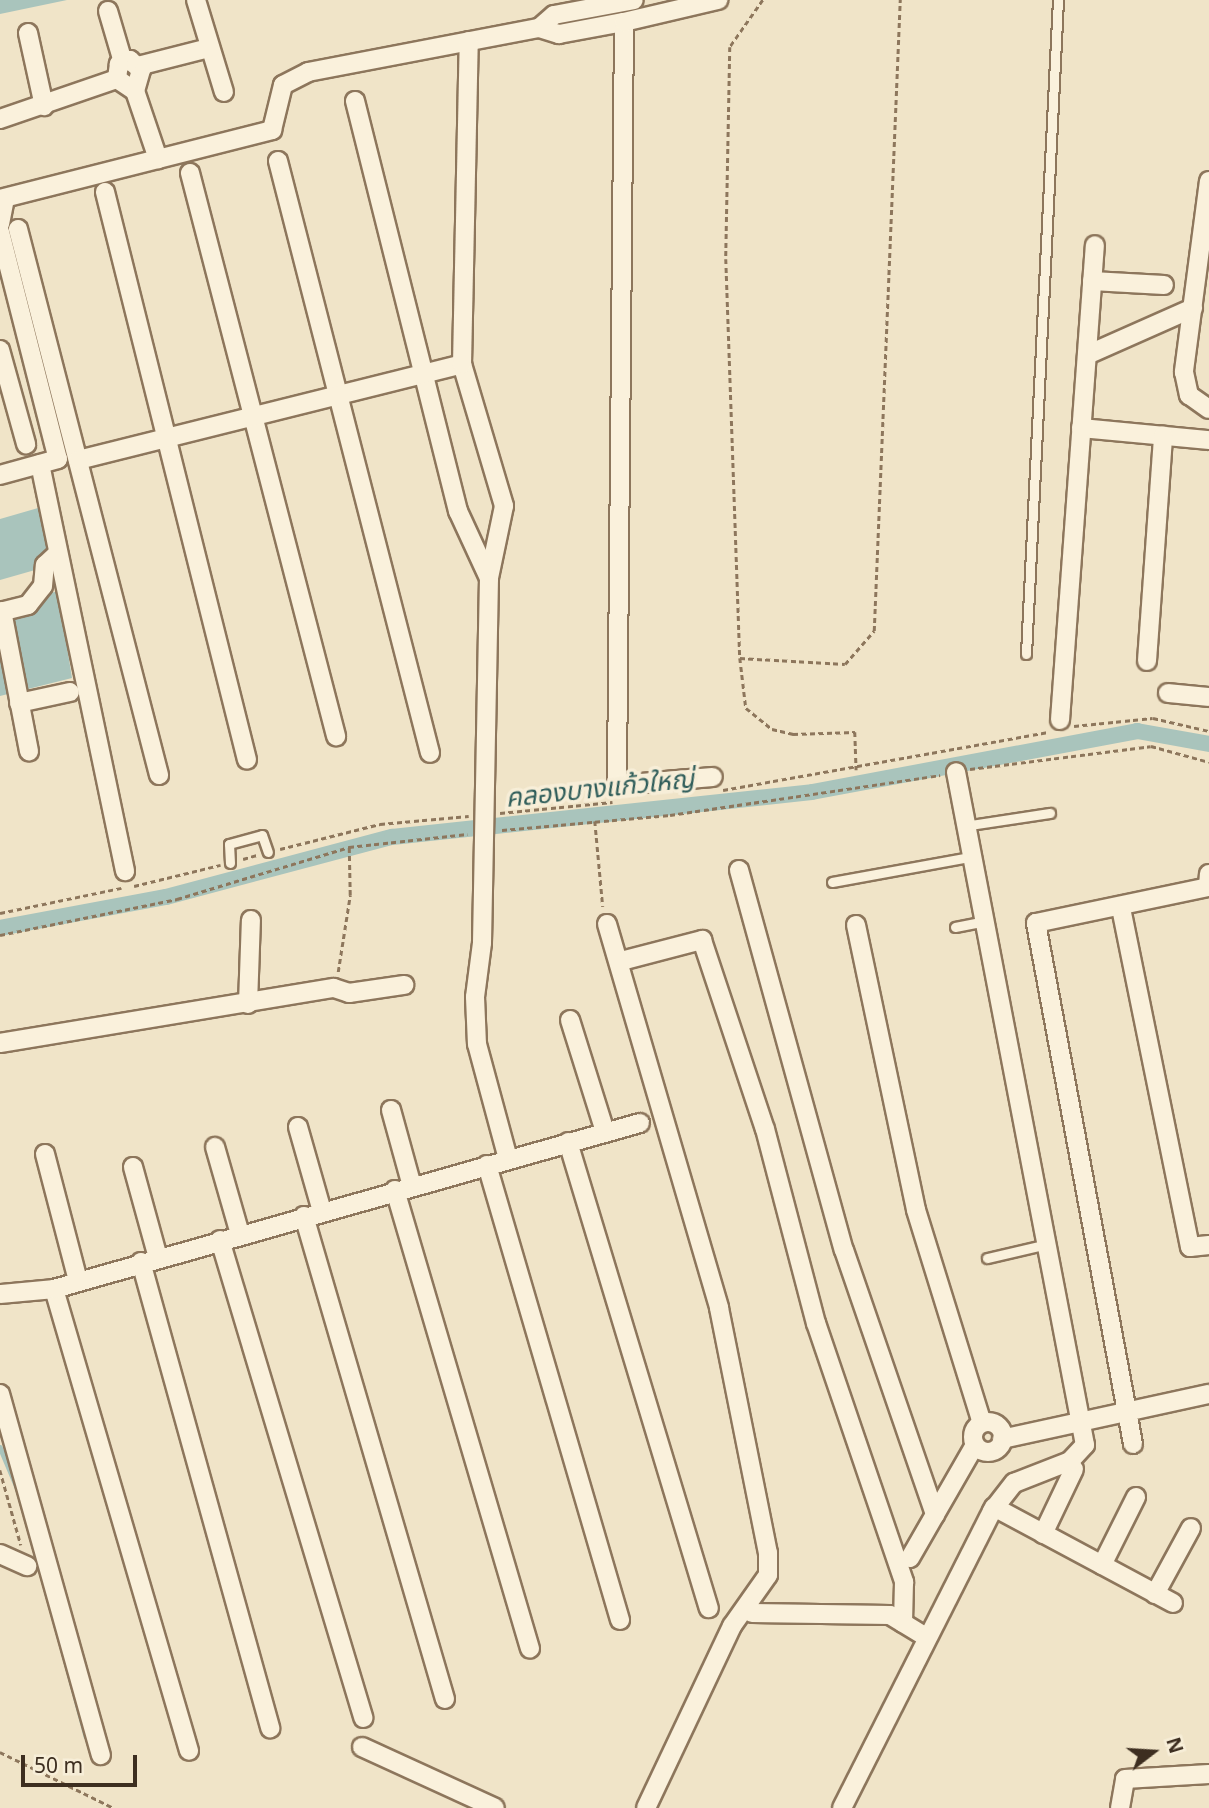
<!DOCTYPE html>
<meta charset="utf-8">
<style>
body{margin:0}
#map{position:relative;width:1209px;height:1808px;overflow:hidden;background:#f0e4c8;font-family:Georgia,"Noto Sans Thai",serif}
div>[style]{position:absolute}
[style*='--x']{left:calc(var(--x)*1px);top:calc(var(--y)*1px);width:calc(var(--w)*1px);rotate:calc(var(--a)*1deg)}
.water>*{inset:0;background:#a9c4bc}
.stream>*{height:4.5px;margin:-2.25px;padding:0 2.25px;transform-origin:2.25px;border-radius:2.25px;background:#a9c4bc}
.canal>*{height:16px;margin:-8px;padding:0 8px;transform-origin:8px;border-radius:8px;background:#a9c4bc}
.path>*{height:2.5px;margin-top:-1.25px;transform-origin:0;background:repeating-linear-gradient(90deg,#8d765c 0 5px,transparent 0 8.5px)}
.roads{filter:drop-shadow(2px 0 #8d765c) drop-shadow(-2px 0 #8d765c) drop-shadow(0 2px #8d765c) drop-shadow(0 -2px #8d765c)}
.service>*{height:9px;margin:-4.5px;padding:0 4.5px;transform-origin:4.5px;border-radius:4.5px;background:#faf1dc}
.minor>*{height:18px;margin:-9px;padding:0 9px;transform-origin:9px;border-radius:9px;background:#faf1dc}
.minor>.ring{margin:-9px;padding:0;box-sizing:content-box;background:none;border:18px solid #faf1dc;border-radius:50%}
span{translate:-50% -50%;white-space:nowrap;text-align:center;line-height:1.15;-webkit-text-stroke:7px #f7eed8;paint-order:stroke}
.water-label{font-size:26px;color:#2f5d5a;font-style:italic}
.north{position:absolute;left:1118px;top:1717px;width:70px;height:70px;-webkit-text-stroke:5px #f7eed8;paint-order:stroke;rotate:73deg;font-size:19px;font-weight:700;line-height:28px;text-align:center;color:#3d2e20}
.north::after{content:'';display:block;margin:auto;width:24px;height:32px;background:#3d2e20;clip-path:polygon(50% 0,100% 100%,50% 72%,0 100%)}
.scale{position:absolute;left:21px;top:1755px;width:116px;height:32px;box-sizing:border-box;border:4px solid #3d2e20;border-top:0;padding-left:9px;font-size:21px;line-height:24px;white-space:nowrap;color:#3d2e20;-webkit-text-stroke:5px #f7eed8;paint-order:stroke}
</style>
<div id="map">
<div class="water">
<i style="clip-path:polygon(0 0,67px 0,0 14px)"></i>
<i style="clip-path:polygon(45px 506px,56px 564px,0 580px,0 519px)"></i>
<i style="clip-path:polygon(58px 591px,72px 678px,0 696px,0 607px)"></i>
</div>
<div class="stream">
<i style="--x:0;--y:1447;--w:49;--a:67.1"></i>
<i style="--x:56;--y:1625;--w:115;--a:74.9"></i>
</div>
<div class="canal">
<i style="--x:0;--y:928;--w:169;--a:-10.6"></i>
<i style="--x:166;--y:897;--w:234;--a:-14.9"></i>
<i style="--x:392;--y:837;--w:422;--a:-6.1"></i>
<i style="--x:812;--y:792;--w:331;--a:-10.6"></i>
<i style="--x:1137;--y:731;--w:73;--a:10.2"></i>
</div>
<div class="path">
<i style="--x:763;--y:0;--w:57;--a:125.1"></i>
<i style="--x:730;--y:47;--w:212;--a:91.1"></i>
<i style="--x:726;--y:259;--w:399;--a:88"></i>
<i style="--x:740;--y:658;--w:50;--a:83.2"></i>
<i style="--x:746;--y:708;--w:33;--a:39"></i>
<i style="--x:772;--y:729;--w:22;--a:13"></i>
<i style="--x:793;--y:734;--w:62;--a:-1.8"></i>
<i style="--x:855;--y:732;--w:38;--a:88"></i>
<i style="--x:740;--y:658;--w:105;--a:3.3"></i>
<i style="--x:845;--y:664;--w:44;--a:-48.7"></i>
<i style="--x:874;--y:631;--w:632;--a:-87.64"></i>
<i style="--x:1074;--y:726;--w:79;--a:-5.8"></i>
<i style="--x:1153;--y:718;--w:57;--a:13.1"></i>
<i style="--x:970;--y:769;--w:182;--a:-7.2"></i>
<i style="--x:1151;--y:746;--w:60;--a:15.4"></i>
<i style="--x:723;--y:790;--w:329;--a:-10.1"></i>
<i style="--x:500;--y:813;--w:113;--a:-5.6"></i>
<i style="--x:595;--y:821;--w:86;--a:84.7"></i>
<i style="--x:502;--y:830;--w:169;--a:-5.1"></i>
<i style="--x:670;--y:815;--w:273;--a:-8.4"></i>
<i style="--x:280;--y:849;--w:103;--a:-14"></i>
<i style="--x:380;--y:824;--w:89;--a:-5.1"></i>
<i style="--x:243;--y:859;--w:15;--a:-16"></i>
<i style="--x:134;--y:886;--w:89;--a:-13.7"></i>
<i style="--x:0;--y:913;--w:124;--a:-11.7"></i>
<i style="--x:0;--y:935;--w:181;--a:-11.5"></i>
<i style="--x:177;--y:899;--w:180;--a:-16.8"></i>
<i style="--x:349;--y:847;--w:119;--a:-6.3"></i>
<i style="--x:338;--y:972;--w:78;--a:-81.1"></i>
<i style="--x:350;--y:895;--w:48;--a:-91.2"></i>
<i style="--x:0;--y:1470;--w:78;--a:74.4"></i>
<i style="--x:0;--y:1752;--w:127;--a:26.2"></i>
</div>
<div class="roads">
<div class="service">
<i style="--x:1026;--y:654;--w:655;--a:-87.2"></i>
<i style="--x:964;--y:826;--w:87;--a:-8.6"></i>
<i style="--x:230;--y:863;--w:19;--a:-93"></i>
<i style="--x:229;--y:844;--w:34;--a:-15"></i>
<i style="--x:262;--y:835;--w:18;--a:71"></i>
<i style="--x:832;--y:882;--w:139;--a:-10.3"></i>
<i style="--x:955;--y:927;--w:26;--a:-11"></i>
<i style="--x:987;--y:1258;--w:57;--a:-13.1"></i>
</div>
<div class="minor">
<i style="--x:196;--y:0;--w:96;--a:73.1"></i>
<i style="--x:108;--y:11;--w:53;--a:73.6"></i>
<i style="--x:624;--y:22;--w:763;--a:90.53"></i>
<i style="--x:617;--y:785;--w:96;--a:-4.8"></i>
<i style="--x:539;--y:28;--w:20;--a:-41"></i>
<i style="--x:554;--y:15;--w:81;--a:-10.6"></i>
<i style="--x:28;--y:33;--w:75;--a:77.6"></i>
<i style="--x:138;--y:66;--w:73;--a:-14.2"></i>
<i style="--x:135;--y:91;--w:22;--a:-74"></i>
<i style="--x:141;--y:70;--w:15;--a:-138"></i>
<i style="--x:130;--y:60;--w:12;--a:160"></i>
<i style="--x:119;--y:64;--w:15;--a:98"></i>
<i style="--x:117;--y:79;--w:22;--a:34"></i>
<i style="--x:135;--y:91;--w:72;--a:71.3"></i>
<i style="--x:355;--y:101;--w:423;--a:75.9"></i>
<i style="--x:458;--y:511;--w:74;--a:65.2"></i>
<i style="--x:489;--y:578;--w:365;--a:91.1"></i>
<i style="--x:482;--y:943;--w:54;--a:97.4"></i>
<i style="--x:475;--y:997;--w:47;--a:87.6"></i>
<i style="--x:477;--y:1044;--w:119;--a:74.9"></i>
<i style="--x:0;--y:119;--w:124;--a:-18.9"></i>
<i style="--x:278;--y:161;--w:611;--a:75.6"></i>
<i style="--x:190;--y:173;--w:582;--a:75.46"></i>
<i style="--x:1209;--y:181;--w:193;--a:97.5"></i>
<i style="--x:1184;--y:372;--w:24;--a:78"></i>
<i style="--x:1189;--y:395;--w:24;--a:35"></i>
<i style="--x:105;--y:192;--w:585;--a:75.96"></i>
<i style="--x:0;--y:199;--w:281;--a:-14.2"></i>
<i style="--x:272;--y:130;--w:46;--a:-76.3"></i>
<i style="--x:283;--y:85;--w:28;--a:-27"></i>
<i style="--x:308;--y:72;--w:235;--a:-10.8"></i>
<i style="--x:539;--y:28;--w:21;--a:17"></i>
<i style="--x:559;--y:34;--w:66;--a:-10.5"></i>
<i style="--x:624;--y:22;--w:97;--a:-13.2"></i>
<i style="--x:0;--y:224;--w:26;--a:-79"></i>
<i style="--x:18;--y:229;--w:564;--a:75.52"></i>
<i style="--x:0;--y:232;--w:234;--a:75.7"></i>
<i style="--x:58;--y:459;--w:60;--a:164.6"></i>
<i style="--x:1092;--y:281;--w:72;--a:3.2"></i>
<i style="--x:0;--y:350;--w:98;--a:74.5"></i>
<i style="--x:1087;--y:355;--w:116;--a:-23.9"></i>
<i style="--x:462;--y:364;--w:148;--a:73.5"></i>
<i style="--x:504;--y:506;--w:74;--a:101.8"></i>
<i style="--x:1081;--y:428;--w:129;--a:5.4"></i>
<i style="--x:78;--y:460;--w:396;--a:-14"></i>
<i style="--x:462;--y:364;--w:323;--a:-88.8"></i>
<i style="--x:40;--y:464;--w:416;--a:78.2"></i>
<i style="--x:2;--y:611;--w:143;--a:79.1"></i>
<i style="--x:0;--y:612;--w:29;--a:-14"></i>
<i style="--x:28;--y:605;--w:24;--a:-52"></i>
<i style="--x:43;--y:586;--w:21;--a:-85"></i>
<i style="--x:45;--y:565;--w:18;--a:-43"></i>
<i style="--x:1147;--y:661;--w:226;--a:-85.9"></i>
<i style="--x:1168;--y:693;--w:41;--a:5.6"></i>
<i style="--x:19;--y:703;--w:52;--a:-12.2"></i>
<i style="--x:1060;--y:720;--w:476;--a:-85.8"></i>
<i style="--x:739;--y:870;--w:394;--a:74.6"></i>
<i style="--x:844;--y:1250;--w:280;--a:71"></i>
<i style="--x:1121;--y:908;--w:346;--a:78.5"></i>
<i style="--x:1190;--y:1247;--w:19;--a:-6"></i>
<i style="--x:607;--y:924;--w:400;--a:73.7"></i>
<i style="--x:719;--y:1308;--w:250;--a:78.7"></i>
<i style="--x:768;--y:1553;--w:22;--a:90"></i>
<i style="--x:768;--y:1575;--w:62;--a:125.2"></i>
<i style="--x:732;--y:1626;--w:201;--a:115.3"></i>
<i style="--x:856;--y:925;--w:291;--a:78.1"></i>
<i style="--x:916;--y:1210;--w:223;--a:72.8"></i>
<i style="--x:625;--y:960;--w:80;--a:-14.6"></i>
<i style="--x:702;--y:940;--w:199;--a:71.6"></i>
<i style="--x:765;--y:1129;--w:201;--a:75.3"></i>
<i style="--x:816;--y:1323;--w:274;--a:71.2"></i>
<i style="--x:904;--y:1582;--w:41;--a:91.4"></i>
<i style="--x:248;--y:1004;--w:84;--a:-88"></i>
<i style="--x:570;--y:1020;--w:117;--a:72.6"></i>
<i style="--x:0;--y:1043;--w:338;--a:-9.4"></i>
<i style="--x:334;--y:988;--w:16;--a:18"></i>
<i style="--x:349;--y:993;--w:56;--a:-8.3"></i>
<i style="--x:391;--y:1110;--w:79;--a:74.6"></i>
<i style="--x:298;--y:1127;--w:87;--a:74.1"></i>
<i style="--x:568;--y:1142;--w:487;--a:73.2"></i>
<i style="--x:215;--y:1147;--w:91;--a:74"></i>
<i style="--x:45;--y:1154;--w:131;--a:75.4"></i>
<i style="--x:487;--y:1165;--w:474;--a:73.7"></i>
<i style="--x:133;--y:1167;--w:94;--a:74.6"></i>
<i style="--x:395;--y:1190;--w:478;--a:73.6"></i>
<i style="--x:304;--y:1216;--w:503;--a:73.73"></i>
<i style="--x:220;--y:1240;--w:499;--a:73.3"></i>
<i style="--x:141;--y:1262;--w:484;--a:74.5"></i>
<i style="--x:54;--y:1289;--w:481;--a:73.7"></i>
<i style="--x:0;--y:1294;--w:54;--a:-5.3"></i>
<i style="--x:54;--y:1289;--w:609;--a:-15.82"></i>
<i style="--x:0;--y:1394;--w:375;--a:74.4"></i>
<i class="ring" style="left:973px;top:1422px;width:12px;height:12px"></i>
<i style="--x:1002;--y:1439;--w:212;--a:-12.3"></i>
<i style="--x:1133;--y:1444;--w:530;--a:-100.55"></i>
<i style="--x:1036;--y:923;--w:176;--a:-11.8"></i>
<i style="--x:1208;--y:887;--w:13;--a:-86"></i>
<i style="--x:994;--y:1507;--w:203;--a:28.2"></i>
<i style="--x:1043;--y:1534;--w:72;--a:-64.5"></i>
<i style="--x:0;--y:1554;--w:30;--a:24"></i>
<i style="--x:910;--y:1558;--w:130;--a:-60.1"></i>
<i style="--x:1102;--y:1565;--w:76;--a:-63.4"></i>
<i style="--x:1155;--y:1594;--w:75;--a:-61.4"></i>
<i style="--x:752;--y:1613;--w:138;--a:0.8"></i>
<i style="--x:890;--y:1615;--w:42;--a:31.4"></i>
<i style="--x:362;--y:1747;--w:146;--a:24.6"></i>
<i style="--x:842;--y:1808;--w:333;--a:-63.2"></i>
<i style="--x:992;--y:1511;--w:36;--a:-52"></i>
<i style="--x:1014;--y:1483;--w:60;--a:-21.4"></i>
<i style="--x:1070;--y:1461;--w:22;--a:-47"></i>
<i style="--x:1085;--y:1445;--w:685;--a:-100.85"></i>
<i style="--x:1120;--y:1808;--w:29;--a:-80"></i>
<i style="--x:1125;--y:1779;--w:84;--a:-3.4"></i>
</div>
</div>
<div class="water-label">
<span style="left:600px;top:790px;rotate:-6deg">คลองบางแก้วใหญ่</span>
</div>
<div class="north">N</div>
<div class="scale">50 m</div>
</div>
